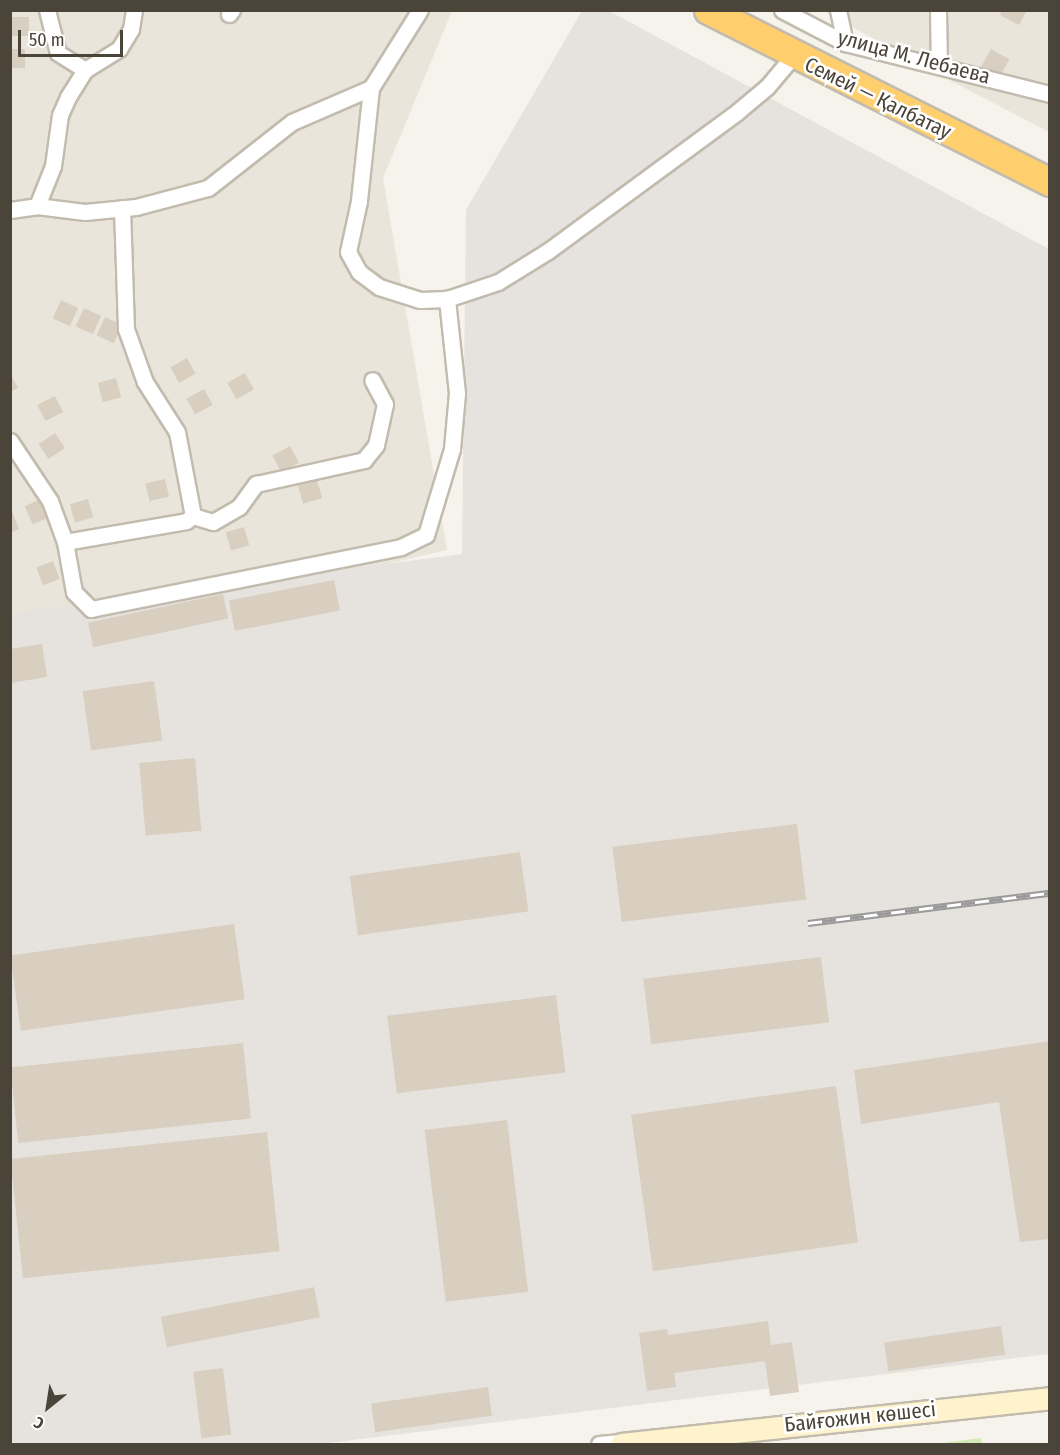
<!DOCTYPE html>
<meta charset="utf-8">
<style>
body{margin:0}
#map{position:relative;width:1060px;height:1455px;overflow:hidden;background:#f6f3ec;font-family:"Fira Sans Condensed",sans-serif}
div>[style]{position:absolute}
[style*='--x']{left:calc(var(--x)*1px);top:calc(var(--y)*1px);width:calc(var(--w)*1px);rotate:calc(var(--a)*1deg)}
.residential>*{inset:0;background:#eae5da}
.industrial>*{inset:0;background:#e6e2dd}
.green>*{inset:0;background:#d2eab5}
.building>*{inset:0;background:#d8cfc1;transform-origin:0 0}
.roads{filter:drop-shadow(2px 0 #c2bbae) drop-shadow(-2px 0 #c2bbae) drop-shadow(0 2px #c2bbae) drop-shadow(0 -2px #c2bbae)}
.street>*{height:15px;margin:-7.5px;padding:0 7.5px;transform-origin:7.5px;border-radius:7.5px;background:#fff}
.secondary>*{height:21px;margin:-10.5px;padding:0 10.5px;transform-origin:10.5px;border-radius:10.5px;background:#fff3cd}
.highway>*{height:27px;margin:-13.5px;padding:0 13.5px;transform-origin:13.5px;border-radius:13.5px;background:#ffcf6e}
.rail>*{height:7px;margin-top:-3.5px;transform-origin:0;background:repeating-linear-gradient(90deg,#fff 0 14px,#9a9a9a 0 28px);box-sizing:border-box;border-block:2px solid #9a9a9a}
span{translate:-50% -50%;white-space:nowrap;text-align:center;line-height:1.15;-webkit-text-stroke:5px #fff;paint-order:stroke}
.street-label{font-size:21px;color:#4b4439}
.frame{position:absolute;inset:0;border:12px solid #4b4439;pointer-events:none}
.north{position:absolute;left:18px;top:1377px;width:60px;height:60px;-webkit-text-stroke:4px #fff;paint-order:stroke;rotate:210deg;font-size:16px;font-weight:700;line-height:24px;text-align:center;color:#4b4439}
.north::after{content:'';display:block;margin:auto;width:21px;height:27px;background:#4b4439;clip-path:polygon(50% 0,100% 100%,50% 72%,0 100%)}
.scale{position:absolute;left:18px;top:30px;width:105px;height:27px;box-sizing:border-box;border:3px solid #4b4439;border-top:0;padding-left:8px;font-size:18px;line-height:21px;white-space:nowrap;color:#4b4439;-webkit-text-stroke:4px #fff;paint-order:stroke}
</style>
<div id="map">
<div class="residential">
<i style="clip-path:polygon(10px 11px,452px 11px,383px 178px,447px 550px,11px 651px)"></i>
<i style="clip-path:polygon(823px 11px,1049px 11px,1049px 132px,951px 81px)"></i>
</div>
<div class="industrial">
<i style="clip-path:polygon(582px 11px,609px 11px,1049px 249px,1049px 1354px,320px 1444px,11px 1444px,10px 613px,462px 554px,466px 210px)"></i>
</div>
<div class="green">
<i style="clip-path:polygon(981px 1438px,982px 1444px,935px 1444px)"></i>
</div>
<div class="building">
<i style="clip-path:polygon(1003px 10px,1027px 10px,1019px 25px,1000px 15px)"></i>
<i style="left:10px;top:17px;width:19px;height:19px"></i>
<i style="left:10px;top:49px;width:15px;height:19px"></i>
<i style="left:991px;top:49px;width:21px;height:23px;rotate:29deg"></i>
<i style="left:61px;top:300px;width:19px;height:20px;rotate:25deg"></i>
<i style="left:84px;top:308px;width:19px;height:20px;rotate:25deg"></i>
<i style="left:105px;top:317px;width:19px;height:20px;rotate:25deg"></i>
<i style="left:187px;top:358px;width:18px;height:19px;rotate:61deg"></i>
<i style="clip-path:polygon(10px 373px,18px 388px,10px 392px)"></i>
<i style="left:245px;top:373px;width:19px;height:20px;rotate:62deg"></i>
<i style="left:116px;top:378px;width:20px;height:19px;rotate:75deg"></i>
<i style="left:204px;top:389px;width:18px;height:20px;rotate:61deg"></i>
<i style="left:55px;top:396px;width:18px;height:20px;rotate:63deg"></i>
<i style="left:55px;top:433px;width:18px;height:20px;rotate:56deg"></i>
<i style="left:290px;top:446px;width:19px;height:20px;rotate:62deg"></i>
<i style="left:165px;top:479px;width:18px;height:20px;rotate:77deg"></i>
<i style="left:317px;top:480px;width:19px;height:20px;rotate:74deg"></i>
<i style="left:41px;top:499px;width:20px;height:18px;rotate:66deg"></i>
<i style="left:88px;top:499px;width:19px;height:19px;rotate:74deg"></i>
<i style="clip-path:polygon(12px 511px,19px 529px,10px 533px,10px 512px)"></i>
<i style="left:244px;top:527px;width:19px;height:19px;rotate:74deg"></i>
<i style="left:53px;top:561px;width:19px;height:18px;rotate:69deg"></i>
<i style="left:334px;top:580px;width:31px;height:107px;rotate:79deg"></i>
<i style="left:223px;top:594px;width:25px;height:138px;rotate:78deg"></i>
<i style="clip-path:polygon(42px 644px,47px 677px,10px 683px,10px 649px)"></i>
<i style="left:154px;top:681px;width:60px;height:72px;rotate:82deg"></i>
<i style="left:195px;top:758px;width:73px;height:56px;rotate:85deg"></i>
<i style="left:797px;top:824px;width:76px;height:186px;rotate:83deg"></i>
<i style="left:520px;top:852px;width:60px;height:172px;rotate:82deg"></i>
<i style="left:234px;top:924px;width:76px;height:226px;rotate:82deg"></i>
<i style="left:821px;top:957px;width:66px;height:179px;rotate:83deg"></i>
<i style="left:556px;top:995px;width:78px;height:170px;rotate:83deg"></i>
<i style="clip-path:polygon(1050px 1041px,1050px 1239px,1020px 1242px,999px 1102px,861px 1124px,854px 1070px)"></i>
<i style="left:243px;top:1043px;width:76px;height:234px;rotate:84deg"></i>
<i style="left:836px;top:1086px;width:158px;height:207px;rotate:82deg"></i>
<i style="left:507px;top:1120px;width:173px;height:83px;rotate:83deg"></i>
<i style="left:267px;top:1132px;width:120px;height:258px;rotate:84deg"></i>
<i style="left:314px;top:1287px;width:31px;height:156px;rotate:79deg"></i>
<i style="clip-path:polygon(768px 1321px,771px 1345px,792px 1342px,799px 1392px,770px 1396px,765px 1361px,674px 1373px,676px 1387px,647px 1391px,639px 1333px,667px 1329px,668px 1335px)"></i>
<i style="left:1001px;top:1326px;width:29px;height:118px;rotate:82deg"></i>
<i style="left:223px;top:1368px;width:67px;height:30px;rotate:83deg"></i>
<i style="left:488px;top:1387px;width:29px;height:118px;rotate:82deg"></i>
</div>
<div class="roads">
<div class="street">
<i style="--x:47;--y:10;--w:44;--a:75.7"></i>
<i style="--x:58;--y:53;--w:32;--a:32"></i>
<i style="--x:782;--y:10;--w:71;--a:27.6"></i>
<i style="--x:845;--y:43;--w:211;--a:14"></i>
<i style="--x:838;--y:10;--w:34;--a:78"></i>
<i style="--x:938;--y:10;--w:56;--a:89"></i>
<i style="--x:229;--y:14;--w:5;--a:-53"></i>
<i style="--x:371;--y:88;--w:114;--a:96.1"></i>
<i style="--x:359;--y:201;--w:52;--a:102.2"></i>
<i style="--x:348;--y:252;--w:23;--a:61"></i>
<i style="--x:359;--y:272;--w:25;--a:37"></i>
<i style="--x:379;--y:287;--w:43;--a:17.6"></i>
<i style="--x:420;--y:300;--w:27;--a:-2"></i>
<i style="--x:447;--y:299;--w:54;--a:-18.4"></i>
<i style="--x:498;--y:282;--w:59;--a:-31.8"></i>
<i style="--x:548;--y:251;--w:235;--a:-36.3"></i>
<i style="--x:737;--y:112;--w:39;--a:-40"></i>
<i style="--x:767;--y:87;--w:40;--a:-50"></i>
<i style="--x:37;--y:206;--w:48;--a:7.1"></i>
<i style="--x:85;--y:212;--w:51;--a:-5.6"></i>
<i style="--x:136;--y:207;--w:74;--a:-14.8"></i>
<i style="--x:208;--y:188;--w:107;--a:-38.2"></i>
<i style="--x:292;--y:122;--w:86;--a:-23.3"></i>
<i style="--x:371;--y:88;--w:92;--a:-57.9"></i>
<i style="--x:122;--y:208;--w:121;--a:88.1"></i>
<i style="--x:126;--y:329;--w:56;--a:70.3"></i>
<i style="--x:145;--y:382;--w:59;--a:57.4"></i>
<i style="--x:177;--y:432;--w:86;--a:79.2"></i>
<i style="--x:193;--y:516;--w:21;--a:17"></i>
<i style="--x:213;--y:522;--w:30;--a:-30"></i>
<i style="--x:239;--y:507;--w:29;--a:-54"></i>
<i style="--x:256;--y:484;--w:111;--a:-12.5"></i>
<i style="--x:364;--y:460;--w:19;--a:-51"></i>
<i style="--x:376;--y:445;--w:42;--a:-77.6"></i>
<i style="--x:385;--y:404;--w:27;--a:-118"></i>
<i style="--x:10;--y:210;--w:27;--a:-8"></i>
<i style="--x:37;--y:206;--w:43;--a:-68.2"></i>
<i style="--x:53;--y:166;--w:51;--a:-82.2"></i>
<i style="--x:60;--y:115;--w:20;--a:-66"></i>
<i style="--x:68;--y:97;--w:32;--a:-58"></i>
<i style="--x:85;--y:70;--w:40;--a:-32"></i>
<i style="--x:119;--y:49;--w:23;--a:-59"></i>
<i style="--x:131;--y:29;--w:19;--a:-81"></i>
<i style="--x:10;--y:441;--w:72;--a:56.3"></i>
<i style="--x:50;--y:501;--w:44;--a:69.9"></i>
<i style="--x:65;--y:542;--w:51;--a:79.8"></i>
<i style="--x:74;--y:592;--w:24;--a:45"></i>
<i style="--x:91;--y:609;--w:316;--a:-11.3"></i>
<i style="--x:401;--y:547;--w:28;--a:-26"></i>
<i style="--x:426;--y:535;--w:90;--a:-73.2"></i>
<i style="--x:452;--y:449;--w:56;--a:-84.9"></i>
<i style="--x:457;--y:393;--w:95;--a:-96.1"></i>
<i style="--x:65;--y:542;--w:123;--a:-9.8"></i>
<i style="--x:186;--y:521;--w:9;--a:-36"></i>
<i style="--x:599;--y:1444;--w:22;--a:-5"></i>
</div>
<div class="secondary">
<i style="--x:621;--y:1444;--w:431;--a:-6.1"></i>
</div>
<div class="highway">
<i style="--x:708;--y:10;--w:383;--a:26.7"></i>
</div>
</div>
<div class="rail">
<i style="--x:808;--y:923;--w:244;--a:-7.1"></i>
</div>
<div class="street-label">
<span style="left:914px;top:57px;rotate:15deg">улица М. Лебаева</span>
<span style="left:878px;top:98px;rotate:26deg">Семей — Қалбатау</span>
<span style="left:860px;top:1417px;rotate:-6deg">Байғожин көшесі</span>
</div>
<div class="frame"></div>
<div class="north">С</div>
<div class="scale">50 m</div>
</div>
